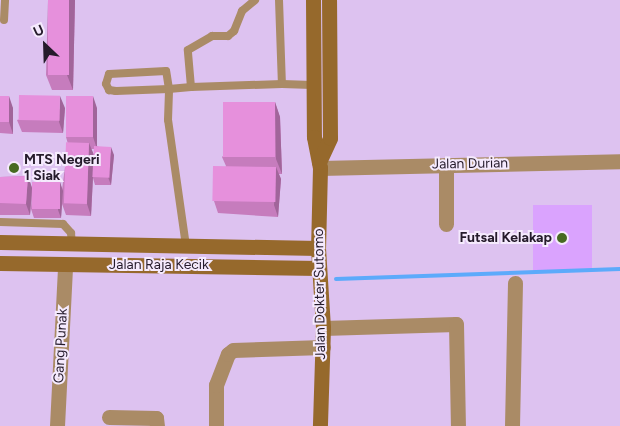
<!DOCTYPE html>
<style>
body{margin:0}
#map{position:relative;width:620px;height:426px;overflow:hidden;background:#ddc2f0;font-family:Figtree,sans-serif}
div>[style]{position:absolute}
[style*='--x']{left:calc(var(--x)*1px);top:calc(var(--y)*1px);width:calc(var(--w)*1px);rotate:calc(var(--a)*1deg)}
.green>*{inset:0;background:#daa3fe;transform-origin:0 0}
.stream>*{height:4px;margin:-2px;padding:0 2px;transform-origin:2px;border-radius:2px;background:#5caafb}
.lane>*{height:8px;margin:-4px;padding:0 4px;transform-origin:4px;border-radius:4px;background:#aa8b66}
.street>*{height:15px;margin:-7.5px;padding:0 7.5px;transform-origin:7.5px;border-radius:7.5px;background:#aa8b66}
.secondary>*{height:15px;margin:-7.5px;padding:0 7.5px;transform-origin:7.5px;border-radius:7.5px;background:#96692c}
.wall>*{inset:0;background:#c67cbd}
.shaded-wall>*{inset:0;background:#a1659a}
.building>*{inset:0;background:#e690dc;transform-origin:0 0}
.dots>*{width:14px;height:14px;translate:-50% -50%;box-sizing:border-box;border:2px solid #f5eafd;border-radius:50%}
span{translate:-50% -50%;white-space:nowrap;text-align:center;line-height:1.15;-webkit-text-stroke:4px #f5eafd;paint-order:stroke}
.poi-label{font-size:14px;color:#251b2b;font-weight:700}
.left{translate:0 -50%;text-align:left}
.right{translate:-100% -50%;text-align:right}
.street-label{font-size:14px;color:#251b2b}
.north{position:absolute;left:20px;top:20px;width:50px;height:50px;-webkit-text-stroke:4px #f5eafd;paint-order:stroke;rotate:336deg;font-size:14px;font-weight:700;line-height:20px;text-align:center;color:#251b2b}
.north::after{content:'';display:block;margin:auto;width:18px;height:22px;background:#251b2b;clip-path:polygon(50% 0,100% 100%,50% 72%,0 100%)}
</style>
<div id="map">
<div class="green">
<i style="left:533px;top:205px;width:59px;height:67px"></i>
</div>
<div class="stream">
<i style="--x:336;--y:279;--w:284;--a:-2"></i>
</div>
<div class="lane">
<i style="--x:279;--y:0;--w:84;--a:88"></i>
<i style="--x:4;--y:20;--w:20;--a:-87"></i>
<i style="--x:191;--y:87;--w:37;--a:-95"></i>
<i style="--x:188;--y:50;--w:28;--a:-30"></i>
<i style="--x:212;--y:36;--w:16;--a:0"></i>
<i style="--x:228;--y:36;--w:8;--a:-40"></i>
<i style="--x:234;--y:31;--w:22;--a:-68"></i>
<i style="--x:242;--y:11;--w:17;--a:-40"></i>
<i style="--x:0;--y:222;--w:63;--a:1.8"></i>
<i style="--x:63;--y:224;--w:12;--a:48"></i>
<i style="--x:71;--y:233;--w:12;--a:85"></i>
<i style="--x:186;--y:246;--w:127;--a:-98.1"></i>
<i style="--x:168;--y:120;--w:31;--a:-88"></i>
<i style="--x:169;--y:89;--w:18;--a:-99"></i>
<i style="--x:166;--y:71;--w:57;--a:177"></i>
<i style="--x:109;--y:74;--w:10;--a:107"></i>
<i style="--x:106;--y:84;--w:7;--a:63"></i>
<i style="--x:109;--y:90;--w:7;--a:8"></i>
<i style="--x:116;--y:91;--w:53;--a:-2.2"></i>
<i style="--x:169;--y:89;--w:22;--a:-5"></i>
<i style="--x:191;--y:87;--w:91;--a:-1.9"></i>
<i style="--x:282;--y:84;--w:30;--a:2"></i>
</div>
<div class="street">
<i style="--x:446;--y:165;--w:59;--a:90"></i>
<i style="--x:320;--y:168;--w:300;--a:-1.3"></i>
<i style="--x:323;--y:328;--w:133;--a:-1.7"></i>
<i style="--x:456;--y:324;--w:102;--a:88.9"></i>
<i style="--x:109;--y:417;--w:47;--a:1.2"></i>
<i style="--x:156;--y:418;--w:8;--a:83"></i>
<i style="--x:57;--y:426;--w:160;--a:-87.1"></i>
<i style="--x:216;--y:426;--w:41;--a:-90"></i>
<i style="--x:216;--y:385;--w:33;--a:-69"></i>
<i style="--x:228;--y:354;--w:6;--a:-39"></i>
<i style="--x:233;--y:350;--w:90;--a:-1.9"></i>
<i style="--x:512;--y:426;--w:143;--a:-88.8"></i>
</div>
<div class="secondary">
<i style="--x:313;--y:0;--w:137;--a:89.6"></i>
<i style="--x:314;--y:137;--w:32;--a:79"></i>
<i style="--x:320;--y:168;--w:80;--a:91.4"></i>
<i style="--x:318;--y:248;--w:80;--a:86.4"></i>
<i style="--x:323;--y:328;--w:98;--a:91.8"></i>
<i style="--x:319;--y:162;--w:26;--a:-65"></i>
<i style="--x:330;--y:138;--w:138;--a:-90.4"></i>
<i style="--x:0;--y:242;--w:318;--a:1.1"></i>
<i style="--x:0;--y:263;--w:318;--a:0.9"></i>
</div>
<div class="wall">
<i style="clip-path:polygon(48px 0,75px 0,73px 90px,52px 90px,46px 75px)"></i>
<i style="clip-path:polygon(0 96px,13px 108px,13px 134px,0 133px)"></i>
<i style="clip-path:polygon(275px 102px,280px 117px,282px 174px,279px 174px,281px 179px,278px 217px,218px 213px,214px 201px,226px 166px,222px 157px)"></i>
<i style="clip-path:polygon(65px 108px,63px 133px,22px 132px,17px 120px)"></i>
<i style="clip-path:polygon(evenodd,97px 108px,97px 146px,114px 155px,111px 185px,95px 185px,93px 178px,91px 216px,66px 215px,62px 204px,61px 218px,34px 218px,31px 209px,32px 192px,30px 215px,0 215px,0 177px,28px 176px,32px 188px,60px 182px,62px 190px,68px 144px,66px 137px,97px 108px,91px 149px,94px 149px,94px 155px,91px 149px)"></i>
</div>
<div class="shaded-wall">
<i style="clip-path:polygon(69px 0,75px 0,73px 90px,67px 75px)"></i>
<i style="clip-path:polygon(9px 96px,13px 108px,13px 134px,9px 122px)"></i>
<i style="clip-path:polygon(60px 96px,65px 108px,63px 133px,59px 122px)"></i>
<i style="clip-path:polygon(93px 96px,97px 108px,97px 149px,93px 137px)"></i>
<i style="clip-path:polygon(275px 102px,280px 117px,282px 174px,276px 159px)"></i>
<i style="clip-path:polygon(89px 143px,94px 155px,91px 216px,87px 204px)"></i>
<i style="clip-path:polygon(111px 147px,114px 155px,111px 185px,108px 177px)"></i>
<i style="clip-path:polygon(276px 167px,281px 179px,278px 217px,274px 205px)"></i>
<i style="clip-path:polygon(28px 176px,32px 188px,30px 215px,26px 204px)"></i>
<i style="clip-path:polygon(60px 182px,63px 191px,61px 218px,58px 210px)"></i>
</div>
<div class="building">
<i style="left:48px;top:0;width:21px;height:75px"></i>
<i style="left:19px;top:95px;width:41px;height:25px;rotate:1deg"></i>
<i style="left:0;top:96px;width:9px;height:26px"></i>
<i style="left:93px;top:96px;width:41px;height:27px;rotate:90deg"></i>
<i style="left:223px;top:102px;width:52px;height:55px"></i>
<i style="left:89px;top:143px;width:61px;height:23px;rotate:92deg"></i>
<i style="left:94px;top:146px;width:17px;height:31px;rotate:3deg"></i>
<i style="left:213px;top:166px;width:63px;height:35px;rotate:1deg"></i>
<i style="clip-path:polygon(28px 176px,26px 204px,0 203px,0 177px)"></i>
<i style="left:32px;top:182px;width:28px;height:27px"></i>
</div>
<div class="dots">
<i style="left:14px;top:168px;background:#476a22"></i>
<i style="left:562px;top:238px;background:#476a22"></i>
</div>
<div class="poi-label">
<span class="left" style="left:24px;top:168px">MTS Negeri<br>1 Siak</span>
<span class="right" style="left:552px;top:238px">Futsal Kelakap</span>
</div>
<div class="street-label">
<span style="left:470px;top:164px;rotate:-1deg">Jalan Durian</span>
<span style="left:159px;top:265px">Jalan Raja Kecik</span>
<span style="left:320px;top:294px;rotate:-91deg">Jalan Dokter Sutomo</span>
<span style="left:61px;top:346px;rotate:-87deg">Gang Punak</span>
</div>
<div class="north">U</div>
</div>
